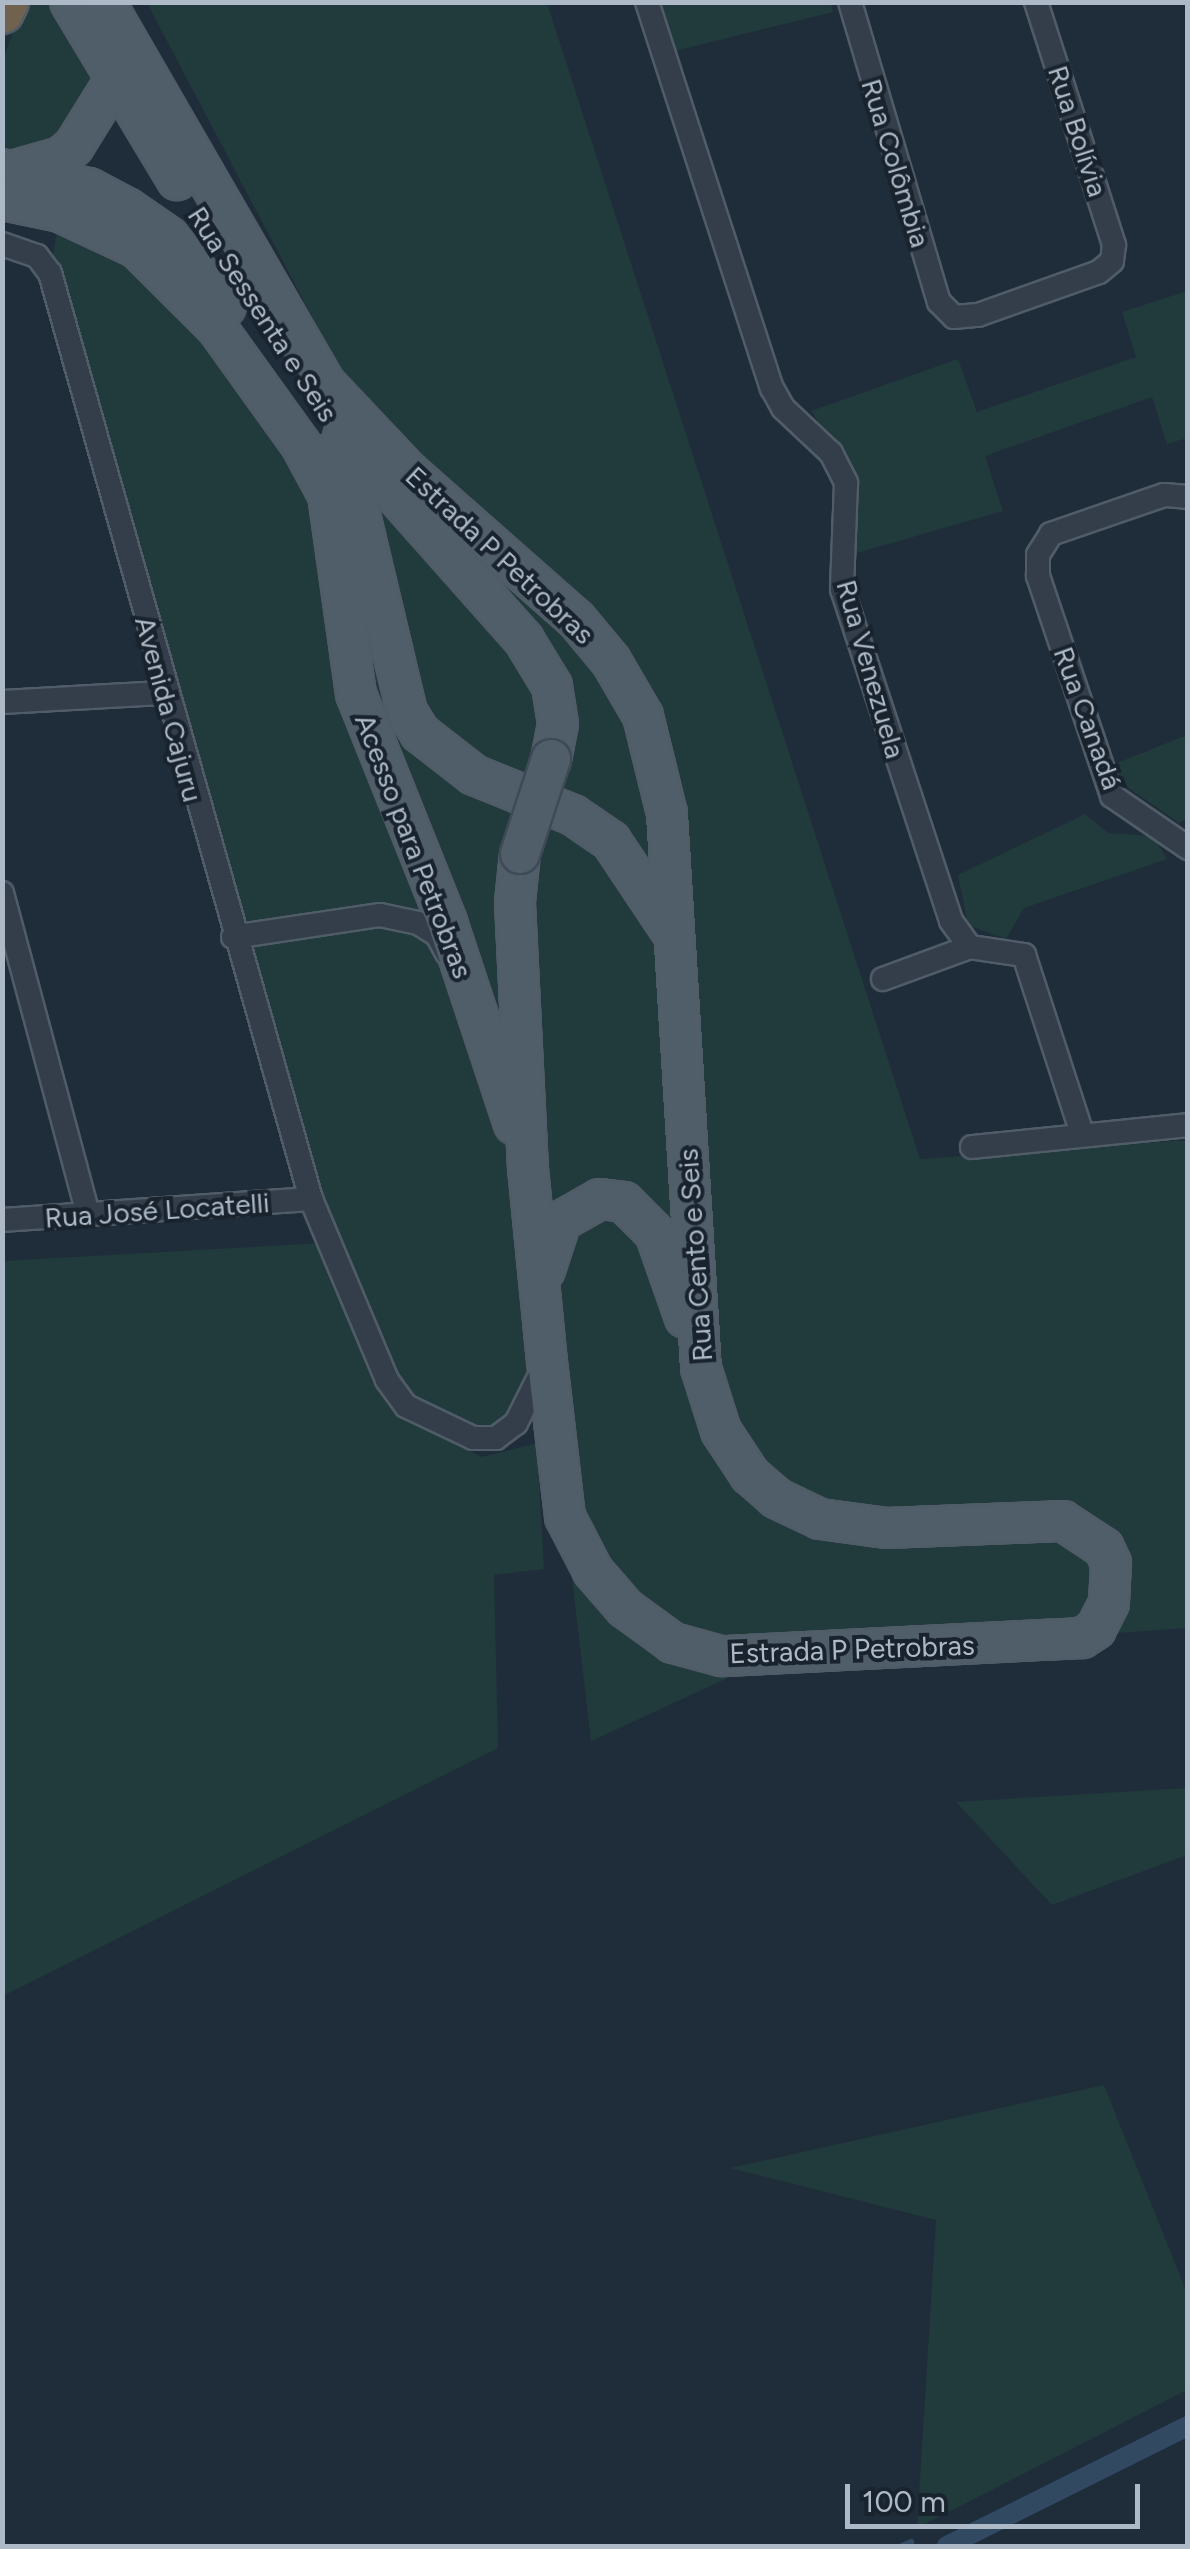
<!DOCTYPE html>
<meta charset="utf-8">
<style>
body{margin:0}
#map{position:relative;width:1190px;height:2549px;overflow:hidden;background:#1f2d3a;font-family:Figtree,sans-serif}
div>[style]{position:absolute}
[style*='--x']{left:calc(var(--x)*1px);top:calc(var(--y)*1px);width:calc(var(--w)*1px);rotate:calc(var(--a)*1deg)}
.green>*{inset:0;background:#213a3b}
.stream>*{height:6px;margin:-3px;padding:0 3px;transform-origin:3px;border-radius:3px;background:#314a62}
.canal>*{height:20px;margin:-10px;padding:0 10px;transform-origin:10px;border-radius:10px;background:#314a62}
.roads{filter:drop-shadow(2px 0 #505c68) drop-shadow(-2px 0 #505c68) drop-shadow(0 2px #505c68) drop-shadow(0 -2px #505c68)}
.street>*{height:22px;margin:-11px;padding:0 11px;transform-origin:11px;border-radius:11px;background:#333e4a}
.primary>*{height:38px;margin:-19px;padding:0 19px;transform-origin:19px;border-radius:19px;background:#505e6a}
.highway>*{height:42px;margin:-21px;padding:0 21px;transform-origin:21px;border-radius:21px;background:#71614f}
.bridges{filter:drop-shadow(2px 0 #3f4a57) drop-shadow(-2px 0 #3f4a57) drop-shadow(0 2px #3f4a57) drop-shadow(0 -2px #3f4a57)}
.primary-bridge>*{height:38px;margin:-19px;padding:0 19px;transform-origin:19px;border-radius:19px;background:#505e6a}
span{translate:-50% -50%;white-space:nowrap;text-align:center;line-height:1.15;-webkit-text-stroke:8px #18232e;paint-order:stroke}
.street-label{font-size:28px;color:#adb9c7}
.frame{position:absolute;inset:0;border:5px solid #adb9c7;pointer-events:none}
.scale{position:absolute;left:845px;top:2484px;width:295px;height:45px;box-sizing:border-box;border:5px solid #adb9c7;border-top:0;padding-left:12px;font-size:30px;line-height:35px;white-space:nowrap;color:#adb9c7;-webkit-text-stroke:8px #18232e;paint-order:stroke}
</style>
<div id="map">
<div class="green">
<i style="clip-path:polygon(24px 3px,57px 3px,97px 72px,95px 95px,61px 141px,41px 153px,3px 153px,2px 61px)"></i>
<i style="clip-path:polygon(147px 3px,547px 3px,920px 1159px,1187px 1140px,1187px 1628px,771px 1658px,591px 1741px,547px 1364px,496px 1438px,406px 1406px,372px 1351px,400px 1417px,482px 1457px,537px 1443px,544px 1569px,494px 1575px,498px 1748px,3px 1996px,3px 1261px,322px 1243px,50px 273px,60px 212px,128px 242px,295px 436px,579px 605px,348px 385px)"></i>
<i style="clip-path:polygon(658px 3px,831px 3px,833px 12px,675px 51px)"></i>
<i style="clip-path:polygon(1187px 291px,1187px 438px,1167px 444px,1152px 397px,985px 456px,1003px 511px,857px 553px,856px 495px,848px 464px,811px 411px,958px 359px,977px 412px,1136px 357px,1122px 312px)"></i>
<i style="clip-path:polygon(1187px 735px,1187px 819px,1179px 823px,1120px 782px,1117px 763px)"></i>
<i style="clip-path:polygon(1085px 814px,1108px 833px,1153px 836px,1167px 859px,1024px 908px,1006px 939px,968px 925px,958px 875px)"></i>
<i style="clip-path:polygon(1187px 1788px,1187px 1855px,1052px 1905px,956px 1802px)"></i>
<i style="clip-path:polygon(1104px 2085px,1187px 2293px,1187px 2390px,917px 2528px,936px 2220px,730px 2168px)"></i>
</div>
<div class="stream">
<i style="--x:902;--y:2546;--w:10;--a:-24"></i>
</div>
<div class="canal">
<i style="--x:947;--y:2546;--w:269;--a:-26.5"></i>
</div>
<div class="roads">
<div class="street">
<i style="--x:647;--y:2;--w:406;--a:72.1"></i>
<i style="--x:772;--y:388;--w:23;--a:61"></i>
<i style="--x:783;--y:408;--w:66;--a:43.2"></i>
<i style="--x:831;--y:453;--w:34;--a:63"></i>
<i style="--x:846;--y:483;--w:106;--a:92.2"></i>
<i style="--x:842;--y:589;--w:349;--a:71.8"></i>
<i style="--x:951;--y:921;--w:32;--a:54"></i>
<i style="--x:970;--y:947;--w:55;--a:8.4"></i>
<i style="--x:1024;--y:955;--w:188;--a:72"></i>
<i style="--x:850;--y:2;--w:313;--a:73.5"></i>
<i style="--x:939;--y:302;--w:21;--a:45"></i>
<i style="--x:954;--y:317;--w:24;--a:-5"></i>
<i style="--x:978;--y:315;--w:128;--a:-19.6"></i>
<i style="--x:1099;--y:272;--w:17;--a:-40"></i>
<i style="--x:1112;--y:261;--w:16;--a:-83"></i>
<i style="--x:1114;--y:245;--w:255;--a:-107.8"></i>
<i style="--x:2;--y:244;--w:37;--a:19"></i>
<i style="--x:37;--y:256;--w:21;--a:53"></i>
<i style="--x:50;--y:273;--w:962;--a:74.26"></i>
<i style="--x:311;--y:1199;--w:196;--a:67.2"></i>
<i style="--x:387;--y:1380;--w:32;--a:54"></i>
<i style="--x:406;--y:1406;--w:74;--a:25.5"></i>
<i style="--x:473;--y:1438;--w:23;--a:0"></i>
<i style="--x:496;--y:1438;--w:25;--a:-37"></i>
<i style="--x:516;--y:1423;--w:65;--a:-63.4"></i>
<i style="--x:1188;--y:497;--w:24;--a:-175"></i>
<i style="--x:1164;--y:495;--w:120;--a:161"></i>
<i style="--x:1051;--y:534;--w:25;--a:122"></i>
<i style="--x:1038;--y:555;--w:21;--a:90"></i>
<i style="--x:1038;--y:576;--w:232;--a:71.4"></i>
<i style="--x:1112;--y:796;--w:92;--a:34.4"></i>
<i style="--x:2;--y:702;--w:162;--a:-3.2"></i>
<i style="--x:2;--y:893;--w:333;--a:75"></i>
<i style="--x:233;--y:937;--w:149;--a:-8.5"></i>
<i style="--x:380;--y:915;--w:39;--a:12"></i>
<i style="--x:418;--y:923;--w:22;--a:32"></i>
<i style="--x:437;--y:935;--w:21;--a:61"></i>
<i style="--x:883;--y:979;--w:93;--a:-20.2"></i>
<i style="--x:972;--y:1147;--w:217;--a:-5.8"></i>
<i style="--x:2;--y:1220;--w:310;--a:-3.9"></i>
</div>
<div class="primary">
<i style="--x:70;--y:2;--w:208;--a:59"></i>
<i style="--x:105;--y:2;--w:439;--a:60"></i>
<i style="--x:324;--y:382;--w:122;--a:46.7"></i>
<i style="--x:408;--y:471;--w:224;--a:41.4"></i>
<i style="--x:576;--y:619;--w:55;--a:50.2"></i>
<i style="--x:611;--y:661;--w:64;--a:59.8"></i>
<i style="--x:643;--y:716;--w:101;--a:76.2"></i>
<i style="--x:667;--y:814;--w:555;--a:86.49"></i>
<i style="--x:701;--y:1368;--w:66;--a:72.4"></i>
<i style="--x:721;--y:1431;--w:53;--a:56.6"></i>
<i style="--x:750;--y:1475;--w:35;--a:41"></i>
<i style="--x:776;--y:1498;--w:49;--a:25.5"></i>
<i style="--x:820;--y:1519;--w:68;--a:7.7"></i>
<i style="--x:887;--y:1528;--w:176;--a:-2.3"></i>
<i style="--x:1063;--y:1521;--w:49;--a:33.4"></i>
<i style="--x:1104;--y:1548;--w:17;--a:65"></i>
<i style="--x:1111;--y:1563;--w:40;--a:92.9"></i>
<i style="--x:1109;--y:1603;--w:29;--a:117"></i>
<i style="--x:1096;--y:1629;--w:17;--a:147"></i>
<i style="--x:1082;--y:1638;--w:361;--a:177.1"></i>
<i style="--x:721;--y:1656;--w:50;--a:-164.8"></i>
<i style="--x:673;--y:1643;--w:59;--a:-143.9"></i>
<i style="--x:625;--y:1608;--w:49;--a:-130.9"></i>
<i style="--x:593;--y:1571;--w:61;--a:-117.4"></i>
<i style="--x:565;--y:1517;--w:156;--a:-96.6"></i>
<i style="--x:547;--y:1362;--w:194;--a:-95.6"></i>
<i style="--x:528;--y:1169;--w:267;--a:-92.8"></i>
<i style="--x:515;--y:902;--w:48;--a:-84.1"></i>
<i style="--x:2;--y:169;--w:89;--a:12.3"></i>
<i style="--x:89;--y:188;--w:43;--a:27.8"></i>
<i style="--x:127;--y:208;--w:51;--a:34.6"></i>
<i style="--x:169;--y:237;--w:90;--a:50.8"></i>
<i style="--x:15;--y:170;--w:48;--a:-15.8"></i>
<i style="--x:61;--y:157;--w:17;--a:-40"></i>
<i style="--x:74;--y:146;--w:78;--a:-58.2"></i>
<i style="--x:2;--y:200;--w:59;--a:11.7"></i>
<i style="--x:60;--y:212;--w:85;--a:25.1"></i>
<i style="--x:137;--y:248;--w:113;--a:45"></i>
<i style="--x:217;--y:328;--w:144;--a:54.3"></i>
<i style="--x:301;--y:445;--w:57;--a:61.6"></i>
<i style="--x:328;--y:495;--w:201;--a:82"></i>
<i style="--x:356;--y:694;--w:245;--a:68.2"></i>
<i style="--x:447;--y:922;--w:213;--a:71.7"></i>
<i style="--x:343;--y:436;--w:273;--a:48.4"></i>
<i style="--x:524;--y:640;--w:54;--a:58.7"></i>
<i style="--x:552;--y:686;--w:38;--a:81"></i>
<i style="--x:558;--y:724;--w:36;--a:101"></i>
<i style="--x:331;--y:453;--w:55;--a:62"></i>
<i style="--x:357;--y:502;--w:216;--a:76.6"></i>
<i style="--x:407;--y:712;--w:25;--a:58"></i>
<i style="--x:420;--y:733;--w:68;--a:37.9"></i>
<i style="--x:474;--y:775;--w:107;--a:22"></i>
<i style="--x:573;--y:815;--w:46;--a:34.4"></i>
<i style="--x:611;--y:841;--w:112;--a:56.3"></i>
<i style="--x:545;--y:1270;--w:52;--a:-71.9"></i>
<i style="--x:561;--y:1221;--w:45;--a:-29.4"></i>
<i style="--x:600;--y:1199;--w:24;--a:7"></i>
<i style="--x:624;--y:1202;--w:44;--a:45"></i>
<i style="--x:655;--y:1233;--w:90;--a:70.6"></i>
</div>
<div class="highway">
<i style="--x:2;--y:12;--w:11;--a:-63"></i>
</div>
</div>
<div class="bridges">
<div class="primary-bridge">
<i style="--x:520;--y:854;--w:100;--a:-71.9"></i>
</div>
</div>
<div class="street-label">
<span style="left:1078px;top:131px;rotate:72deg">Rua Bolívia</span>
<span style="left:896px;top:163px;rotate:73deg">Rua Colômbia</span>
<span style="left:263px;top:314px;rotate:57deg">Rua Sessenta e Seis</span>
<span style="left:500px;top:555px;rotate:43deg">Estrada P Petrobras</span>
<span style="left:871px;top:669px;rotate:74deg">Rua Venezuela</span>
<span style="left:169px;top:709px;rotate:75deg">Avenida Cajuru</span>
<span style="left:1088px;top:718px;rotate:70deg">Rua Canadá</span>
<span style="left:414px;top:846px;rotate:69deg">Acesso para Petrobras</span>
<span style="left:157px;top:1210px;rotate:-4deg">Rua José Locatelli</span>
<span style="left:695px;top:1255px;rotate:-94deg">Rua Cento e Seis</span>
<span style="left:852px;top:1649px;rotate:-2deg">Estrada P Petrobras</span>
</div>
<div class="frame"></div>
<div class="scale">100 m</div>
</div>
